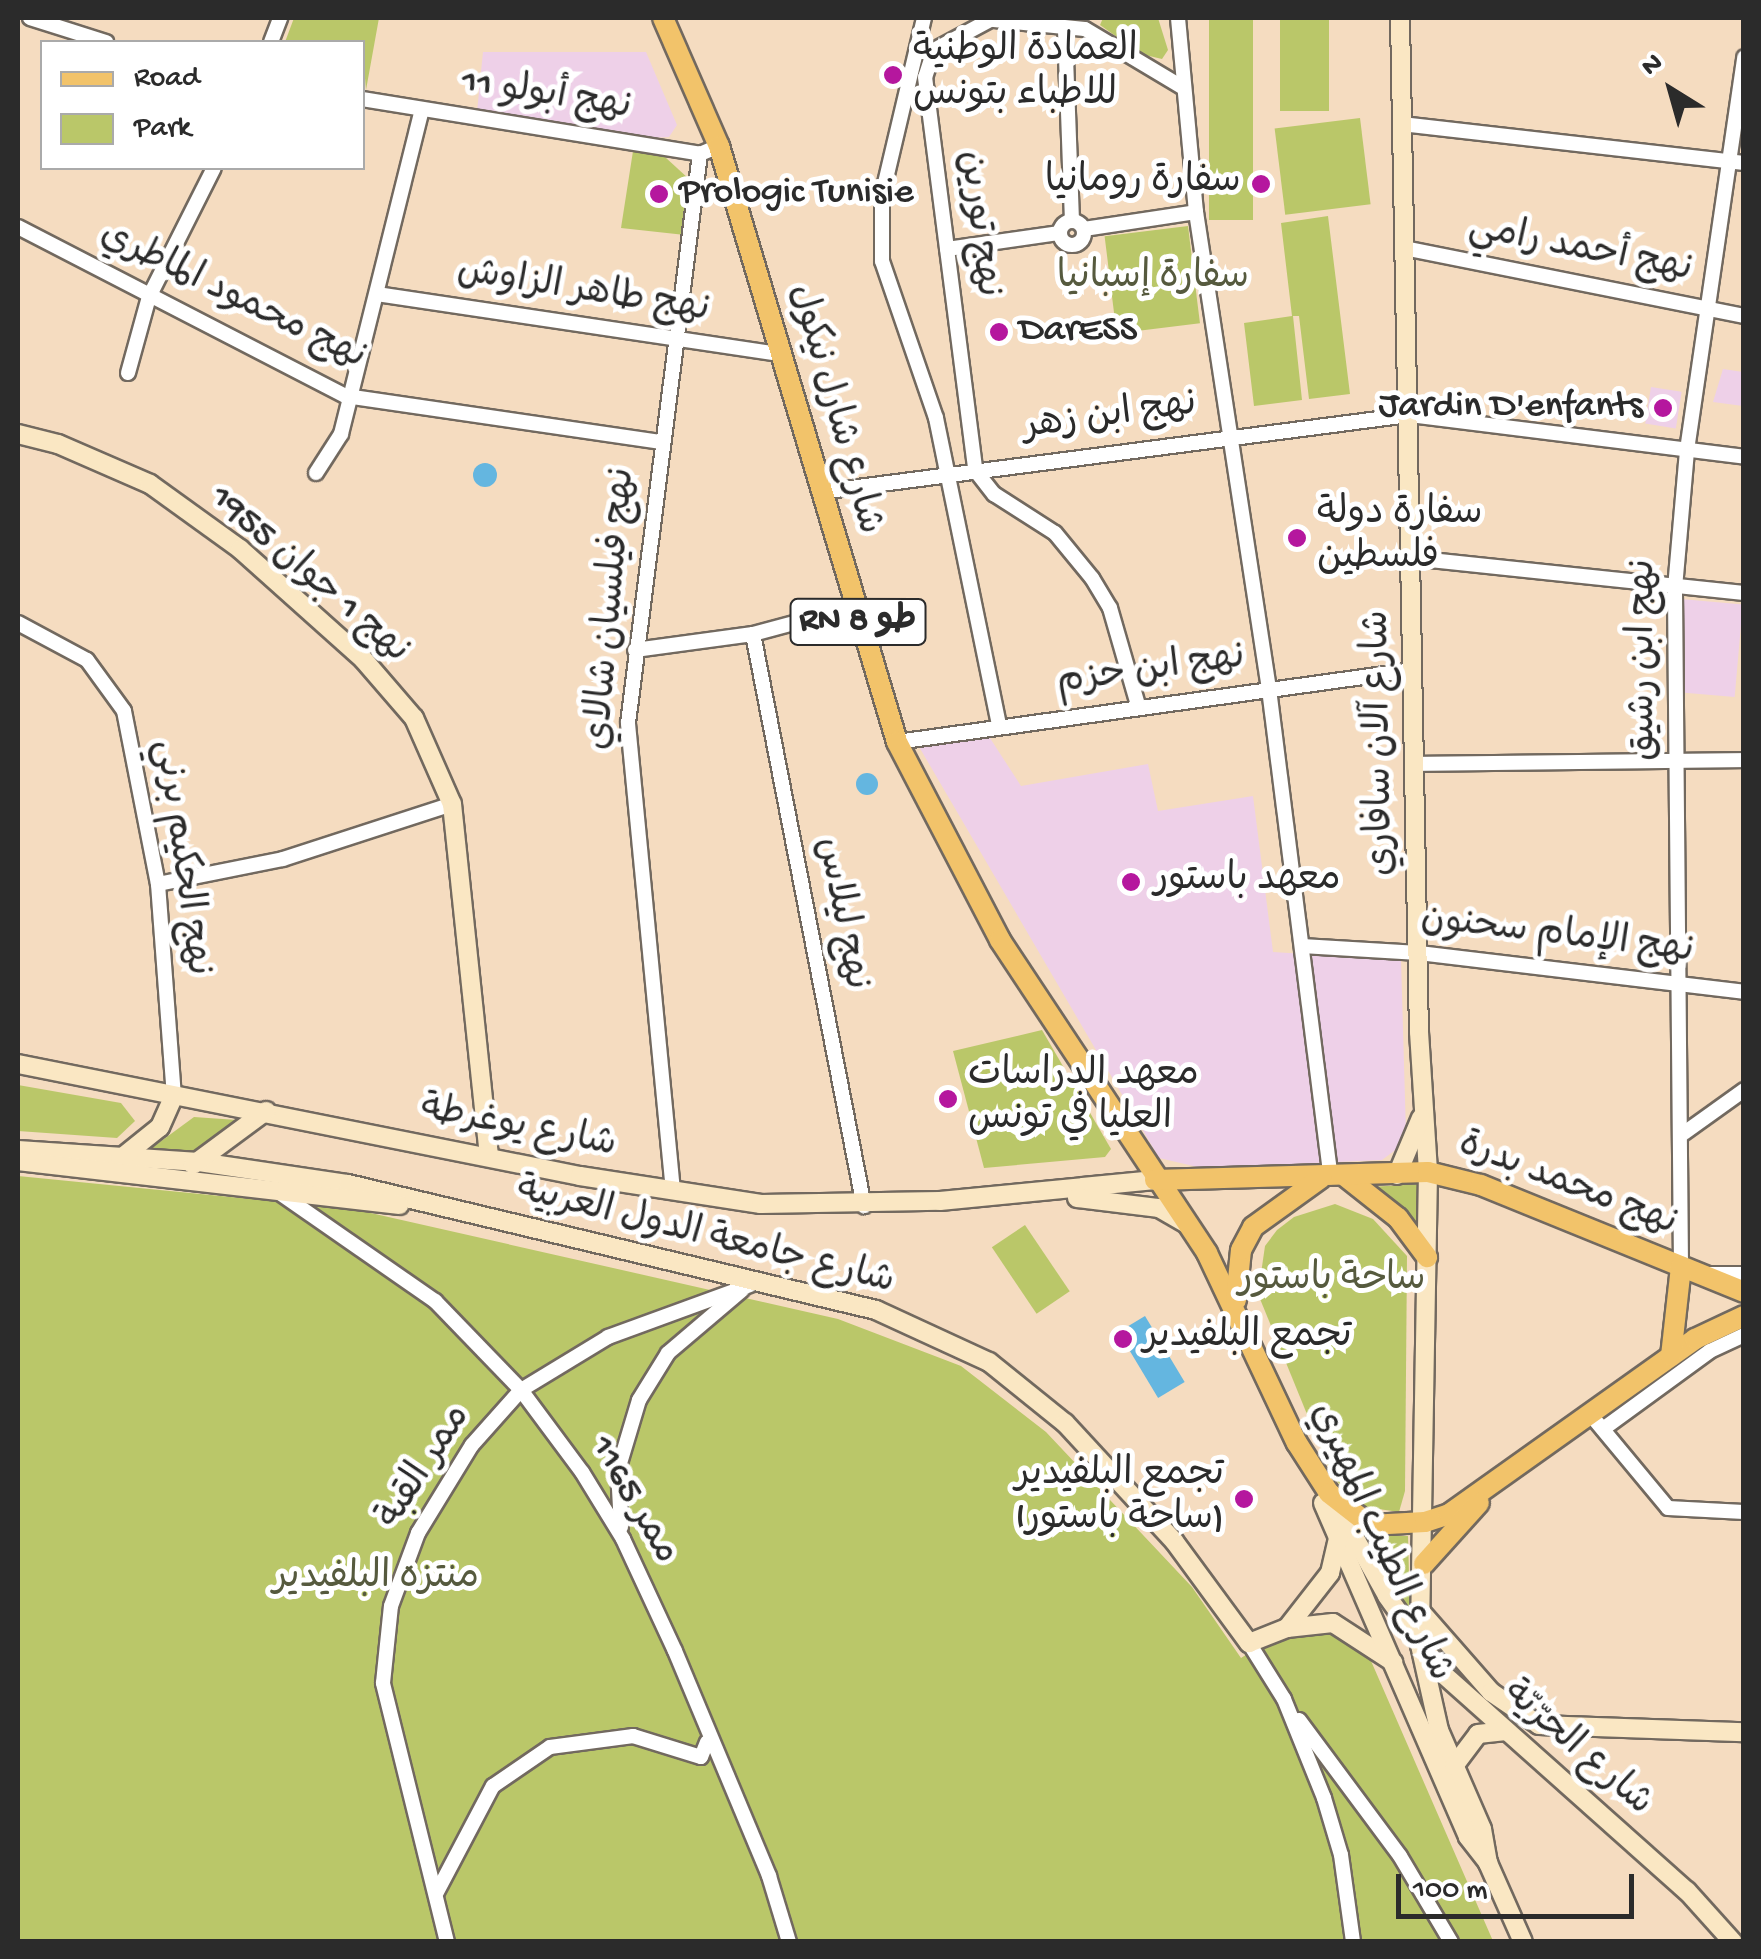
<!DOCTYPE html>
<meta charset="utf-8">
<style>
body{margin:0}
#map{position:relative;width:1761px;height:1959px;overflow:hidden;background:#f5dcc0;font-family:"Gochi Hand","Playpen Sans Arabic",sans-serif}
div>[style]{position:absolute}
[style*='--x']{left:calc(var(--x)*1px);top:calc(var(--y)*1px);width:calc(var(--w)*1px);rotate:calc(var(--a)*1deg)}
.built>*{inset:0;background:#eed0e8;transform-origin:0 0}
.green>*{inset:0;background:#bac769;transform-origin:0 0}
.water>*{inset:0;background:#64b6e0;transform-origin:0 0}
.round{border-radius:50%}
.roads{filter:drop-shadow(2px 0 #72695f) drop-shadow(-2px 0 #72695f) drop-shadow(0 2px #72695f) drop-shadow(0 -2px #72695f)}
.street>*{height:14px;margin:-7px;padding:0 7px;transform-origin:7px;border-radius:7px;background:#fff}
.street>.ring{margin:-7px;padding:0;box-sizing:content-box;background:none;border:14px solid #fff;border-radius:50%}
.secondary>*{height:18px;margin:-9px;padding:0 9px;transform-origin:9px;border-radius:9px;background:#fae7c3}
.primary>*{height:20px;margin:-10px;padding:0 10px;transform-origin:10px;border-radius:10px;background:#f2c36a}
.dots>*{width:28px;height:28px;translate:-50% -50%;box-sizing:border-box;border:5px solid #fff;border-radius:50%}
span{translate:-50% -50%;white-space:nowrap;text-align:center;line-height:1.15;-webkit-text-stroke:10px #fff;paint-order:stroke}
.shield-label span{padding:2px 8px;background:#fff;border:2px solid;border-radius:8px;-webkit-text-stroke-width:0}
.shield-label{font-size:35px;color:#2b2b2b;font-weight:700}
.poi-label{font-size:38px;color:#2b2b2b}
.left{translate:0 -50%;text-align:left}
.right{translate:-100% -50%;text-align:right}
.street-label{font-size:38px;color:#2b2b2b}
.park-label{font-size:38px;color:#565a3e}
.frame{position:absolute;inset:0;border:20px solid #2b2b2b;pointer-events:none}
.legend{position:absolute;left:40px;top:40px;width:325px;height:130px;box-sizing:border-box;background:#fff;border:2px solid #aaa;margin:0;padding:12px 18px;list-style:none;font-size:30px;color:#2b2b2b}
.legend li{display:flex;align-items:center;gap:20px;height:50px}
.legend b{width:50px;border:2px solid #aaa}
.north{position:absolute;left:1621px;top:40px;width:100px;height:100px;-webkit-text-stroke:8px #fff;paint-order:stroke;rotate:323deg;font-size:28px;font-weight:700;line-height:40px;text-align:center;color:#2b2b2b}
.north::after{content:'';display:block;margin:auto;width:35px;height:45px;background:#2b2b2b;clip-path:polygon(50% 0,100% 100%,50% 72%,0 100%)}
.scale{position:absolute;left:1396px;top:1874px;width:238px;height:45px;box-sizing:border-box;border:5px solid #2b2b2b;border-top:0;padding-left:12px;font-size:30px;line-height:35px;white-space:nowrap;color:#2b2b2b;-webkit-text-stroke:8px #fff;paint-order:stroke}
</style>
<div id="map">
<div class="built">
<i style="clip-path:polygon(483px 52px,646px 52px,677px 125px,669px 137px,653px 138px,477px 112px)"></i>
<i style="clip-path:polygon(1723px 369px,1743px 372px,1743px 406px,1713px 402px)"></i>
<i style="left:1651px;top:387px;width:31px;height:37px;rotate:9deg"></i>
<i style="left:1681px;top:599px;width:62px;height:93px;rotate:5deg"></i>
<i style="clip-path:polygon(988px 735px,1021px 786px,1148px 764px,1158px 811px,1253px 796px,1273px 952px,1401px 960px,1406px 1133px,1398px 1148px,1382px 1160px,1202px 1168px,1159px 1158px,918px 745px)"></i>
</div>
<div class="green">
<i style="clip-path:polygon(294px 18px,379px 18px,366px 90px,362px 42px,285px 42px)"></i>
<i style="clip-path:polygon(1103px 18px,1158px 18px,1168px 50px,1162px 59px,1141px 54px,1100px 25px)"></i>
<i style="left:1209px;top:18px;width:44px;height:202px"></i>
<i style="left:1280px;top:18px;width:49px;height:93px"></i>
<i style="left:1360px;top:118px;width:87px;height:86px;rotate:83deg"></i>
<i style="clip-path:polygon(633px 151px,665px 157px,689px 179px,685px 235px,621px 228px)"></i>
<i style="clip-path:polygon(1328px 216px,1350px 394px,1309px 399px,1299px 316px,1293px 316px,1302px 400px,1254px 406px,1244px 323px,1292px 316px,1281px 223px)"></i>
<i style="left:1188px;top:226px;width:98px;height:84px;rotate:83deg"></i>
<i style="clip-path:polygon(1042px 1030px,1111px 1149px,1105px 1157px,984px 1168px,953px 1051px)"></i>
<i style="clip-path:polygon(18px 1085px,121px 1103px,135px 1121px,117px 1138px,18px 1131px)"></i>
<i style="clip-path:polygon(194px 1117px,237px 1120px,192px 1154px,149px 1150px)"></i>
<i style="clip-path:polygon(18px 1176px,353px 1209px,838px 1319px,961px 1366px,1046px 1432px,1192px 1587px,1241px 1658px,1290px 1627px,1344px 1633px,1368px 1654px,1493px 1941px,18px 1941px)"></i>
<i style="clip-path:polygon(1423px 1184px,1422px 1239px,1368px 1187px)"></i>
<i style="clip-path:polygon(1335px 1204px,1373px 1219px,1407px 1256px,1405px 1491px,1399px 1512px,1365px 1507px,1333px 1478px,1258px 1294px,1265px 1246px,1277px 1230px,1294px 1217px)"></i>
<i style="left:1025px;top:1225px;width:80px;height:40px;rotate:56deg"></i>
<i style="clip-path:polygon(1353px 1528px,1369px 1536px,1408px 1536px,1410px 1615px)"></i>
</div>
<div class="water">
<i class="round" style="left:473px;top:463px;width:24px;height:24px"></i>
<i class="round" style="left:856px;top:773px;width:22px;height:22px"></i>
<i style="left:1145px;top:1316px;width:77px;height:31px;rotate:59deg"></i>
</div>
<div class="roads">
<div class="street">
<i style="--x:30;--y:18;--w:80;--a:17.5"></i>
<i style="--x:924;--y:18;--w:182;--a:103.3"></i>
<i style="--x:882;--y:195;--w:66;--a:90"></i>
<i style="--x:882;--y:261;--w:166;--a:71"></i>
<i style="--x:936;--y:418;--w:313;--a:78.4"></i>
<i style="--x:1178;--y:18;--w:195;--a:84.7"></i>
<i style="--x:1196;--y:212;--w:483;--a:81.3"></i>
<i style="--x:1269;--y:689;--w:492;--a:82.8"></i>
<i style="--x:984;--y:19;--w:101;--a:5.7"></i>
<i style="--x:1085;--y:29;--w:113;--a:30.9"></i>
<i style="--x:990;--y:20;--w:64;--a:151.8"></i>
<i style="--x:934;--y:50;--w:28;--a:108"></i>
<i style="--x:925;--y:77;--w:396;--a:82.7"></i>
<i style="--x:975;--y:470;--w:31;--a:52"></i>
<i style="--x:994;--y:494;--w:72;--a:32.6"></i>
<i style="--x:1055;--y:533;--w:58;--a:50.6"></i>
<i style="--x:1092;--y:578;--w:35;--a:59"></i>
<i style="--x:1110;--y:608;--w:101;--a:73.9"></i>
<i style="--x:1065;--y:30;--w:191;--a:87.9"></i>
<i style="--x:271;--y:42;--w:26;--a:-69"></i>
<i style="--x:362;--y:99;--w:342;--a:9.2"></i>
<i style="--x:700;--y:154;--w:21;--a:-23"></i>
<i style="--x:1402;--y:124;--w:344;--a:6.5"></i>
<i class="ring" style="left:1060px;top:221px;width:10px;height:10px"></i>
<i style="--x:18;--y:227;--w:369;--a:27.3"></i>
<i style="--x:346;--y:396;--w:319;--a:8.3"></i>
<i style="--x:1084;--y:229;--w:113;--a:-8.6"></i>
<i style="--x:1404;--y:248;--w:347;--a:11.3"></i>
<i style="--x:947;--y:249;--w:114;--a:-8.1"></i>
<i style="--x:377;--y:294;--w:407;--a:8.5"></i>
<i style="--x:128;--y:373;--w:79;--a:-74.6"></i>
<i style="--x:149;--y:297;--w:144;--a:-63.3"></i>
<i style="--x:316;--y:473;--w:46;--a:-57.3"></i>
<i style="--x:341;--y:434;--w:334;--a:-76"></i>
<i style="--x:820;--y:492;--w:594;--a:-7.45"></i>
<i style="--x:1409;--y:415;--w:338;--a:7.1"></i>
<i style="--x:1411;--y:558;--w:335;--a:6"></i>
<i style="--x:18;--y:623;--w:78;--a:28.2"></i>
<i style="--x:87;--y:660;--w:63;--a:54"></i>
<i style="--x:124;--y:711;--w:176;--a:78.9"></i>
<i style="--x:158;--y:884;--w:213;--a:85.7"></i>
<i style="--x:753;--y:634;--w:583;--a:79.02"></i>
<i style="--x:635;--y:650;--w:119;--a:-7.7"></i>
<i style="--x:753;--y:634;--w:105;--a:-15"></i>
<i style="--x:897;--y:742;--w:521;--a:-7.94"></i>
<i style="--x:1415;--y:764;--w:329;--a:-0.7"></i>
<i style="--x:158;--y:884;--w:127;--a:-11.3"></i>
<i style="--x:283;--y:859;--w:178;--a:-18"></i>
<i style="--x:1302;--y:946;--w:117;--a:3.4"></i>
<i style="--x:1419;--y:953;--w:327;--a:6.8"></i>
<i style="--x:1684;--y:1133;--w:74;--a:-35.6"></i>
<i style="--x:673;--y:1191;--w:470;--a:-95.5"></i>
<i style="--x:628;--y:723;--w:574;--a:-82.79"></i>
<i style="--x:281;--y:1194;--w:188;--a:34.8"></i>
<i style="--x:435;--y:1301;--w:124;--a:46"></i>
<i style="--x:521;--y:1390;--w:102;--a:53.4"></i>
<i style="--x:582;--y:1472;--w:79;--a:58.5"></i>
<i style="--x:623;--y:1539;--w:123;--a:65.1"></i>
<i style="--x:675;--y:1651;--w:244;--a:67.3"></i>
<i style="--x:769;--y:1876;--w:69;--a:73.1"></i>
<i style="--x:1681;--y:1267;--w:679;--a:-90.51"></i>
<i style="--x:1675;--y:588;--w:139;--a:-85"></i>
<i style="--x:1687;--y:450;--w:397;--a:-81.7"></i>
<i style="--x:1700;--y:1274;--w:44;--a:0"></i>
<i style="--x:1590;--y:1414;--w:122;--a:50.3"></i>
<i style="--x:1668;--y:1508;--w:76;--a:3"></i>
<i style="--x:1603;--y:1429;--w:132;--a:-36.1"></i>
<i style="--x:1710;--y:1351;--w:38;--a:-25"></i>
<i style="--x:621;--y:1527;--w:57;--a:-93"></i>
<i style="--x:618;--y:1470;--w:73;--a:-73.3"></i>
<i style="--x:639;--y:1400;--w:55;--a:-58.3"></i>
<i style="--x:668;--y:1353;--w:97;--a:-40.4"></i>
<i style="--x:1249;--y:1643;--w:66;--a:58"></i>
<i style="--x:1284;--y:1699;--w:107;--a:68"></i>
<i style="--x:1324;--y:1798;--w:59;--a:73.4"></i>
<i style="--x:1341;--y:1855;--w:88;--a:82.1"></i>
<i style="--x:1299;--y:1720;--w:169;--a:53.4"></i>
<i style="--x:1400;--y:1856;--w:100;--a:59.3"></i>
<i style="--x:437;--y:1892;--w:120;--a:-62.2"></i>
<i style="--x:493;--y:1786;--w:69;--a:-34.4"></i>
<i style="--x:550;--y:1747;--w:84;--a:-7.5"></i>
<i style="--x:633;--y:1736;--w:71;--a:17.2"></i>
<i style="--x:701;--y:1757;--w:16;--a:-68"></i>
<i style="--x:447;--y:1942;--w:267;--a:-103.9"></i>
<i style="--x:383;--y:1683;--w:77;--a:-84.1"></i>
<i style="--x:391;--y:1606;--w:78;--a:-69.7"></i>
<i style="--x:418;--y:1533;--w:103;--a:-58.5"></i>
<i style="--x:472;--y:1445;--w:74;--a:-48.3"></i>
<i style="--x:521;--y:1390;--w:102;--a:-31.3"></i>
<i style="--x:608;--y:1337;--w:151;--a:-20.1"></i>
</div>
<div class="secondary">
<i style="--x:1400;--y:18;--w:1014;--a:88.93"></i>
<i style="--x:1419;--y:1032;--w:140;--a:86.3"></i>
<i style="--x:1428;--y:1172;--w:473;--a:91"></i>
<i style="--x:1420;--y:1645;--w:87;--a:77.4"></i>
<i style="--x:1439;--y:1730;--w:108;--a:66.5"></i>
<i style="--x:1482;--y:1829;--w:35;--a:80"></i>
<i style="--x:18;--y:434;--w:41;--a:14"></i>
<i style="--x:58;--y:444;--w:100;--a:23.5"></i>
<i style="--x:150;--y:484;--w:111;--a:35.8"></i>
<i style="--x:240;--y:549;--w:165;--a:41.8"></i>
<i style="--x:363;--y:659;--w:78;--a:49.2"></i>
<i style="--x:414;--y:718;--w:94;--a:66.2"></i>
<i style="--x:452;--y:804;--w:354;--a:84"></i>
<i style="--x:18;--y:1064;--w:573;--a:11.27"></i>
<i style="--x:580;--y:1176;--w:183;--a:8.8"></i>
<i style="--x:761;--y:1204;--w:179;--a:-1"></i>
<i style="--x:940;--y:1201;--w:216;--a:-5.6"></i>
<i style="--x:18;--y:1150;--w:181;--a:3.8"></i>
<i style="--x:199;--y:1162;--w:151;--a:8.4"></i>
<i style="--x:348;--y:1184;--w:543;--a:13.42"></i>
<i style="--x:876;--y:1310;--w:124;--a:24.7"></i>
<i style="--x:989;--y:1362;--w:97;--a:38.8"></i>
<i style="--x:1065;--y:1423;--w:161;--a:47.3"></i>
<i style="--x:1174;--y:1541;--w:127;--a:53.7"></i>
<i style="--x:1249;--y:1643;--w:41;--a:-21.5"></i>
<i style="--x:1287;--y:1628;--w:46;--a:-6.2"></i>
<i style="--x:1333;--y:1623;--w:72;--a:33"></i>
<i style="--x:120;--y:1159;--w:51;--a:-38.7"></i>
<i style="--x:160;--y:1127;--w:34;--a:-66"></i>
<i style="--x:18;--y:1161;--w:384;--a:6.6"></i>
<i style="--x:193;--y:1165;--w:91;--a:-36.5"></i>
<i style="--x:1397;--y:1175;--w:62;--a:-67.2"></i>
<i style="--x:1077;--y:1198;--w:83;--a:7"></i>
<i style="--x:1159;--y:1208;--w:34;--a:30"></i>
<i style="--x:1332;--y:1497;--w:113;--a:60.9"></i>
<i style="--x:1387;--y:1596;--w:95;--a:54.5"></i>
<i style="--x:1442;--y:1673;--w:328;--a:41.7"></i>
<i style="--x:1687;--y:1891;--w:69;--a:48"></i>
<i style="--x:1323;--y:1503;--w:364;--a:66.5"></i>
<i style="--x:1468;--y:1837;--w:33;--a:52"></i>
<i style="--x:1488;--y:1863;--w:86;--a:66.1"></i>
<i style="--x:1421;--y:1612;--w:106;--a:48.8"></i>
<i style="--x:1491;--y:1692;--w:58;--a:34.5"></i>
<i style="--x:1539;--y:1725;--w:205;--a:2"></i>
<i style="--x:1287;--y:1628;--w:70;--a:-52"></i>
<i style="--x:1330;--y:1573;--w:36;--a:-77"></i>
<i style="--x:1454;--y:1766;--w:40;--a:-53"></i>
<i style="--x:1478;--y:1734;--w:28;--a:-6"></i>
</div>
<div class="primary">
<i style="--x:663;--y:18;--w:140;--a:66.4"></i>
<i style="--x:719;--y:146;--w:622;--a:73.37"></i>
<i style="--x:897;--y:742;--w:223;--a:62.5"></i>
<i style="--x:1000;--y:940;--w:375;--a:56.5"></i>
<i style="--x:1207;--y:1253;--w:210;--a:64.7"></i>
<i style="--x:1297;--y:1443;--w:59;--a:57.4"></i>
<i style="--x:1329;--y:1493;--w:52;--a:38"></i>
<i style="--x:1370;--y:1525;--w:55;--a:-3.1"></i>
<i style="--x:1425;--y:1522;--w:25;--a:-18"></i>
<i style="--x:1449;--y:1514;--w:302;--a:-35.4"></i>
<i style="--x:1695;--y:1339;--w:54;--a:-25.1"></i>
<i style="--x:1346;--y:1177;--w:66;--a:38.3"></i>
<i style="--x:1398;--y:1218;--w:49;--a:53.4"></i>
<i style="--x:1155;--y:1180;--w:273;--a:-1.7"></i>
<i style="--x:1428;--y:1172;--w:55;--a:13.8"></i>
<i style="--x:1481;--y:1185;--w:284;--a:22.1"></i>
<i style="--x:1236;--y:1300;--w:50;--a:-84.3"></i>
<i style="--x:1241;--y:1250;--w:26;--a:-62"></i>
<i style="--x:1253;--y:1227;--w:84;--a:-35.8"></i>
<i style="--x:1671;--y:1356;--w:90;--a:-83.6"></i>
<i style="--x:1424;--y:1564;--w:82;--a:-48"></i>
</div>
</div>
<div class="dots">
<i style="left:893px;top:75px;background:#b5179e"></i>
<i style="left:1261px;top:184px;background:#b5179e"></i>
<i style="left:659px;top:194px;background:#b5179e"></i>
<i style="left:999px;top:332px;background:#b5179e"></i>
<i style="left:1663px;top:408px;background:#b5179e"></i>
<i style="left:1297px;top:538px;background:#b5179e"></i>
<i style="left:1131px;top:882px;background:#b5179e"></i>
<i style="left:948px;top:1099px;background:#b5179e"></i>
<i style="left:1123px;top:1339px;background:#b5179e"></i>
<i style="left:1244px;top:1499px;background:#b5179e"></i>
</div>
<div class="shield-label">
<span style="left:858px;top:622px">RN 8 طو</span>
</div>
<div class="poi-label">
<span class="left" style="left:913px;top:75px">العمادة الوطنية<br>للاطباء بتونس</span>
<span class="right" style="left:1241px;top:184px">سفارة رومانيا</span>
<span class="left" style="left:679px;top:194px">Prologic Tunisie</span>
<span class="left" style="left:1019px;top:332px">DarESS</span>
<span class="right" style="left:1643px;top:408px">Jardin D'enfants</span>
<span class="left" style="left:1317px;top:538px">سفارة دولة<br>فلسطين</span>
<span class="left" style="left:1154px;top:882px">معهد باستور</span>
<span class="left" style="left:968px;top:1099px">معهد الدراسات<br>العليا في تونس</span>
<span class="left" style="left:1143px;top:1339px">تجمع البلفيدير</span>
<span class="right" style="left:1224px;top:1499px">تجمع البلفيدير<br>(ساحة باستور)</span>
</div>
<div class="street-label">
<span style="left:546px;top:97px;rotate:9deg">نهج أبولو 11</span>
<span style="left:977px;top:224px;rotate:83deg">نهج تورين</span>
<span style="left:1580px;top:251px;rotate:11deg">نهج أحمد رامي</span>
<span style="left:583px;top:293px;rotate:9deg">نهج طاهر الزاوش</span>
<span style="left:232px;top:298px;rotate:26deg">نهج محمود الماطري</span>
<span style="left:833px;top:410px;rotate:74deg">شارع شارل نيكول</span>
<span style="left:1110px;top:418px;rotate:-8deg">نهج ابن زهر</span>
<span style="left:308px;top:576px;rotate:41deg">نهج 1 جوان 1955</span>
<span style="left:613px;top:609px;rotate:-85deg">نهج فيلسيان شالاي</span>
<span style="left:1646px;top:660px;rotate:-90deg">نهج ابن رشيق</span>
<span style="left:1151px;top:672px;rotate:-8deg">نهج ابن حزم</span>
<span style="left:1382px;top:743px;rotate:-91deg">شارع آلان سافاري</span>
<span style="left:180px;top:858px;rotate:82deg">نهج الحكيم برني</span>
<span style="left:840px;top:914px;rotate:79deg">نهج ليلاس</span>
<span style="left:1557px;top:937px;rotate:7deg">نهج الإمام سحنون</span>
<span style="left:518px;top:1129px;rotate:11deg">شارع يوغرطة</span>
<span style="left:1567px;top:1186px;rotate:21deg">نهج محمد بدرة</span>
<span style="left:705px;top:1238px;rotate:14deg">شارع جامعة الدول العربية</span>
<span style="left:426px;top:1468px;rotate:-57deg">ممر القبة</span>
<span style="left:632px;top:1501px;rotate:60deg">ممر 1165</span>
<span style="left:1379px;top:1543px;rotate:66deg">شارع الطيب المهيري</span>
<span style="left:1576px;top:1750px;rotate:41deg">شارع الحرّيّة</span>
</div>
<div class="park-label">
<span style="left:1153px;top:280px">سفارة إسبانيا</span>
<span style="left:1332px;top:1282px">ساحة باستور</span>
<span style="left:376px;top:1580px">منتزه البلفيدير</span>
</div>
<div class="frame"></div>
<ul class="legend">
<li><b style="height:12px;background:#f2c36a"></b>Road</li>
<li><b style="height:28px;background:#bac769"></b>Park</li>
</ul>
<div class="north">N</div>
<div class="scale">100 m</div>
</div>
